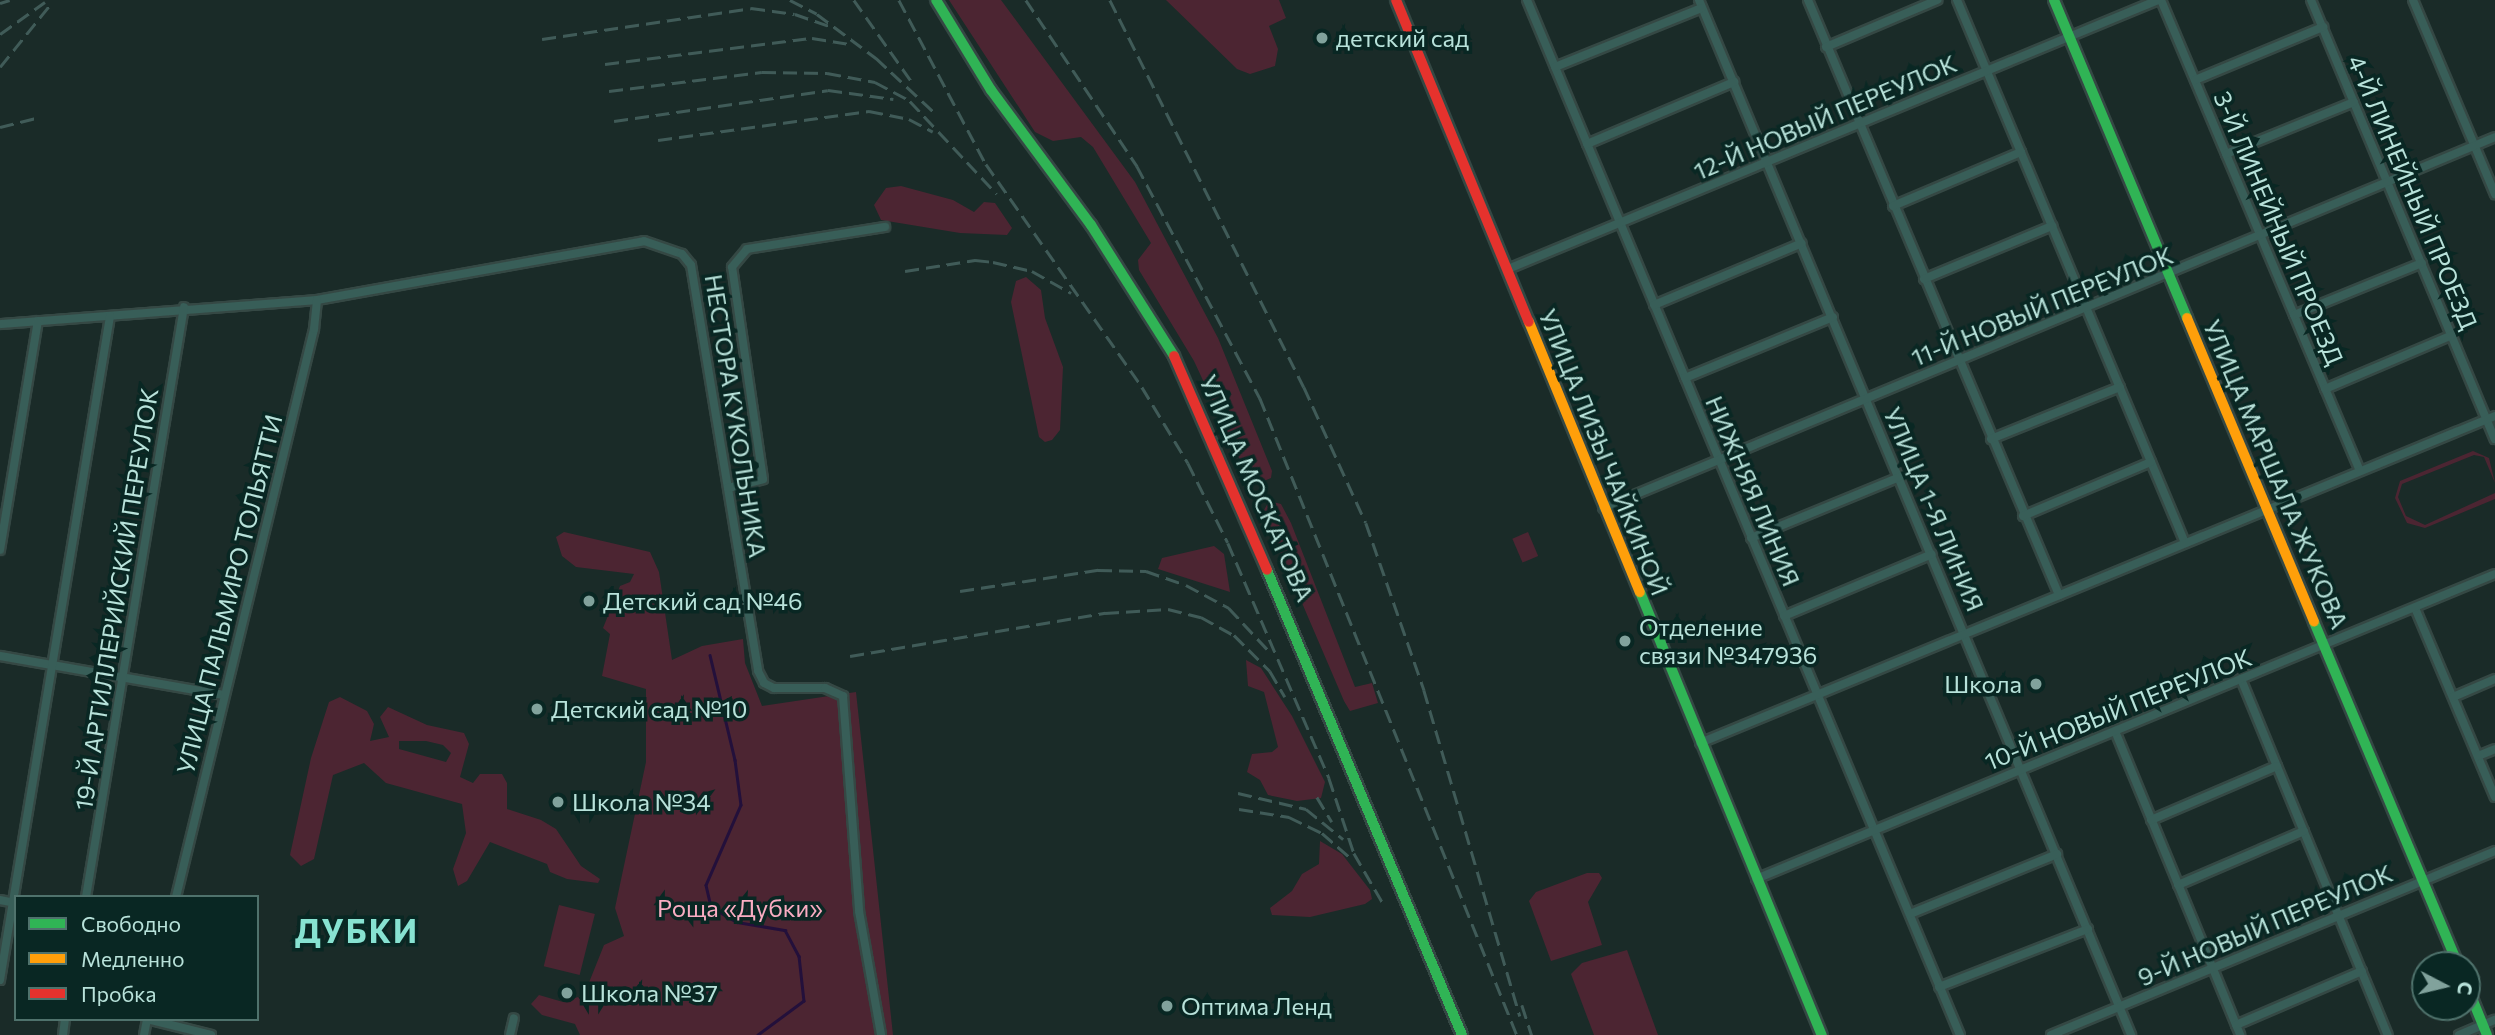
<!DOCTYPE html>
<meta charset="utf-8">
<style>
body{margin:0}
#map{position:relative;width:2495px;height:1035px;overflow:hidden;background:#1a2b28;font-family:Commissioner,sans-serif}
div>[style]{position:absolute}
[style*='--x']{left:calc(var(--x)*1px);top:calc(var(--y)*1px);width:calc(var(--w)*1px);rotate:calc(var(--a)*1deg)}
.green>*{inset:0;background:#4c2532;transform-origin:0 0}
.stream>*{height:2.5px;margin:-1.25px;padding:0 1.25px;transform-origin:1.25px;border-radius:1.25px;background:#23103b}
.roads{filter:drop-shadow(2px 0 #354844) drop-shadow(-2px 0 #354844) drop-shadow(0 2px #354844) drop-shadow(0 -2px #354844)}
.street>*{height:8px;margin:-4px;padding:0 4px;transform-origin:4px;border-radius:4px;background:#385e58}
.fast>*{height:10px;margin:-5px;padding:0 5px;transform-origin:5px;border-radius:5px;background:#30b455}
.slow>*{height:10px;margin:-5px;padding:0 5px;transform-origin:5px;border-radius:5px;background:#ff9f0a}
.jam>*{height:10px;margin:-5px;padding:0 5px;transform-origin:5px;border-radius:5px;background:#e5322d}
.rail>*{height:2.5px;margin-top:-1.25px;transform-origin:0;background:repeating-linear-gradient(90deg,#405b58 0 14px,transparent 0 21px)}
.dots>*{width:19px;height:19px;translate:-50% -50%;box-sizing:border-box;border:4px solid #092723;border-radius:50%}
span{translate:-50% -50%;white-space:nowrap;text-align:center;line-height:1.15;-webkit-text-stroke:7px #092723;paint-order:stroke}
.poi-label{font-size:24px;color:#b8e2da}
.left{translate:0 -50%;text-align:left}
.right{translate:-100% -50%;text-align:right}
.street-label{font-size:24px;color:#b8e2da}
.park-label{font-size:24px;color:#faadc2}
.district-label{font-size:32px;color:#87e2d1;font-weight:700;letter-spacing:2px}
.legend{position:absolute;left:14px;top:895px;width:245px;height:126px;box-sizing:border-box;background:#092723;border:2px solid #4f726c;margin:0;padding:9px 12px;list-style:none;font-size:21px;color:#b8e2da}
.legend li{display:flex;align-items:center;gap:14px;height:35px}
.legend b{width:35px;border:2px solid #4f726c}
.north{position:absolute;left:2411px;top:951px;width:70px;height:70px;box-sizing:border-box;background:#092723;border:2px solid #4f726c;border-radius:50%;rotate:97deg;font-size:19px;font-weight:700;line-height:28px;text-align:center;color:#b8e2da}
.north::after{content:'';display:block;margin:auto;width:24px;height:32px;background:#81a29c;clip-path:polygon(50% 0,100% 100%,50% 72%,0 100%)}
</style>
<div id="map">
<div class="green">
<i style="clip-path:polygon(949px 0,1001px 0,1135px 182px,1218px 338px,1272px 471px,1271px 478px,1252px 486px,1194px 361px,1139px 270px,1138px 260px,1151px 243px,1093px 147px,1081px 137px,1053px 141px,1035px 132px)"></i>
<i style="clip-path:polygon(1166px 0,1279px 0,1286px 18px,1269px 26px,1278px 49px,1275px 66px,1250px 74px,1237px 69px)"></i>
<i style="clip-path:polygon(901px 186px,953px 200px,974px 212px,984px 202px,995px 203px,1012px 228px,1007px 235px,960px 233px,881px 220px,874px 205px,886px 188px)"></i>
<i style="clip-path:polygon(1026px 277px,1041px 290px,1045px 318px,1063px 367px,1060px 430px,1052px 440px,1045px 442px,1039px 437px,1011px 302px,1016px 281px)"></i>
<i style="clip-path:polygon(2473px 451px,2489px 458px,2495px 483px,2484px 457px,2474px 455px,2402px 484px,2398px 497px,2406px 516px,2425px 525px,2495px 493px,2495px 499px,2425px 528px,2407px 523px,2395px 498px,2400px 481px)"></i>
<i style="clip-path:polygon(1269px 501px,1281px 504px,1291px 523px,1355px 687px,1372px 683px,1378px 703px,1350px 711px,1344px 701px,1263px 512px)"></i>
<i style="clip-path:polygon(564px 532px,650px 552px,659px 572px,672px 660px,702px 646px,743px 639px,745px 663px,762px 706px,856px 692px,893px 1035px,580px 1035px,575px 1024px,542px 1015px,531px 1004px,539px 995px,563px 1002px,584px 995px,604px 945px,624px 936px,615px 908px,646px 762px,646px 689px,602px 676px,610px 634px,603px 628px,620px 586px,630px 582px,634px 574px,576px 567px,562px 556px,556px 537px)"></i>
<i style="left:1528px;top:532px;width:26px;height:17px;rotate:67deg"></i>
<i style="clip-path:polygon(1214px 546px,1224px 554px,1230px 592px,1158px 569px,1162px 558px)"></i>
<i style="clip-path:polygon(1246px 660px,1261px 668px,1292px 716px,1325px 782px,1321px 798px,1297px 801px,1268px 795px,1260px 780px,1247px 772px,1252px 754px,1272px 752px,1278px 747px,1264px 692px,1248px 686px)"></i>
<i style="clip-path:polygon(evenodd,340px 697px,367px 711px,374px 724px,370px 741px,389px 737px,380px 717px,388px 707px,427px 725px,464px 733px,469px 744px,460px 777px,473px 783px,480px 774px,502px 774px,507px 783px,507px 809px,541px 820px,556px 829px,581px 866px,600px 879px,598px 883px,567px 879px,550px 872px,547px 864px,490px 842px,467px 881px,458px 886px,453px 869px,466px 833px,462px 804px,386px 783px,364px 763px,333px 775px,314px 859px,301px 866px,290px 855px,311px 758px,329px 702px,340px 697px,426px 741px,443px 745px,451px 753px,446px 762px,399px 749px,399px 741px,426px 741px)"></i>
<i style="clip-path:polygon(1320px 841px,1342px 854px,1370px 890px,1372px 899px,1365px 904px,1310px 917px,1272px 915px,1270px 908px,1292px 891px,1302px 874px,1319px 864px)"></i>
<i style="clip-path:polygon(1587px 873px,1599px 873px,1602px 878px,1588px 902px,1602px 945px,1551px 961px,1529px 901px,1536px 892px)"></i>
<i style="left:559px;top:905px;width:37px;height:63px;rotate:14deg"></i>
<i style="clip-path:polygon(1627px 950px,1658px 1035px,1594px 1035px,1571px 974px,1582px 963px)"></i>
</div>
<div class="stream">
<i style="--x:710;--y:655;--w:108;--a:76.6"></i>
<i style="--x:735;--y:760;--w:45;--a:82.4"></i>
<i style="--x:741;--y:805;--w:87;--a:113.6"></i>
<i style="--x:706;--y:885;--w:23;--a:77"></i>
<i style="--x:711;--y:907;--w:30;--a:30"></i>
<i style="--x:737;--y:922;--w:49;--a:9.5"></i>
<i style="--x:785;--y:930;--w:30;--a:62"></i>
<i style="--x:799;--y:956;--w:45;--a:83.7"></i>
<i style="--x:804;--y:1001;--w:57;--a:143.5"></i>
</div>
<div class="roads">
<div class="street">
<i style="--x:1527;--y:0;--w:1122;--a:67.3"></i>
<i style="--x:1699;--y:0;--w:1122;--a:67.34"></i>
<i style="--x:1808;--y:0;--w:646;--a:67.13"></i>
<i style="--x:1957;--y:0;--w:589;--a:67.22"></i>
<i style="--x:2161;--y:0;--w:511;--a:67.1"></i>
<i style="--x:2311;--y:0;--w:476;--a:67.3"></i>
<i style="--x:2413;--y:0;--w:211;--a:67.1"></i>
<i style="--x:1826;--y:47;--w:121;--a:-22.9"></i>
<i style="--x:1555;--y:67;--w:158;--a:-21.9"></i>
<i style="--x:2195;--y:80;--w:139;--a:-22.5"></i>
<i style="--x:1587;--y:144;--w:160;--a:-22.9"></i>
<i style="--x:2226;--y:154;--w:138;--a:-22.1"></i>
<i style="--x:1893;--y:206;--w:139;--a:-22.9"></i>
<i style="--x:1508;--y:269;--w:703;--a:-22.48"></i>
<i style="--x:1924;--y:279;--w:139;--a:-22.5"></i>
<i style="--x:1654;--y:305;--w:160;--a:-22.7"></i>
<i style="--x:2294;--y:315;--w:138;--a:-22.1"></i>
<i style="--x:0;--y:324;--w:318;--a:-4.3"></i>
<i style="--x:317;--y:300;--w:332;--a:-10.2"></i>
<i style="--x:644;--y:241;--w:40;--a:18.9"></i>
<i style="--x:682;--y:254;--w:14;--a:51"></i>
<i style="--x:691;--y:265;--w:411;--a:80.6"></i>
<i style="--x:758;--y:671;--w:13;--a:63"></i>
<i style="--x:764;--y:683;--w:11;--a:27"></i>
<i style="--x:774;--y:688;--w:51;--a:0"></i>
<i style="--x:825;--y:688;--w:20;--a:24"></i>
<i style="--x:843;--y:696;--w:216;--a:85.7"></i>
<i style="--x:859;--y:911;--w:126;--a:79.9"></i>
<i style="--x:1685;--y:378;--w:160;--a:-22.4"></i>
<i style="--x:2325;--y:389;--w:138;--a:-23"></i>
<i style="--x:1991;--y:439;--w:139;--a:-22"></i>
<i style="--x:728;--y:488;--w:36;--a:-14"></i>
<i style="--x:763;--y:479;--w:214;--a:-98.3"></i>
<i style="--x:732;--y:267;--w:23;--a:-50"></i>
<i style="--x:747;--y:249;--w:140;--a:-9.1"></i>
<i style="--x:1603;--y:508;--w:966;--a:-22.58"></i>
<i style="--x:2023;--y:516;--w:139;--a:-22.9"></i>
<i style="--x:1751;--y:538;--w:161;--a:-22.3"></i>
<i style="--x:0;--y:550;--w:232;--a:-80.6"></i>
<i style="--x:2415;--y:608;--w:205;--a:67.1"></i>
<i style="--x:1784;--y:616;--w:160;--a:-22.7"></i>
<i style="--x:0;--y:656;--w:226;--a:9.9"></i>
<i style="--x:2241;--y:679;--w:385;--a:67.6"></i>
<i style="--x:2453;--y:697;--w:46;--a:-23.2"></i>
<i style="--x:2115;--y:731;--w:329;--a:67.6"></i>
<i style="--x:1700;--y:743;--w:860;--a:-22.36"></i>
<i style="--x:2478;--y:756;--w:18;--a:-22"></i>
<i style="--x:2151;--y:820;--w:137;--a:-23.2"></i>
<i style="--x:1756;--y:879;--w:799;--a:-22.43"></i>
<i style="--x:2178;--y:885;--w:137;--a:-23.2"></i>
<i style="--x:86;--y:897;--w:598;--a:-80.57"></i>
<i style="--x:176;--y:897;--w:585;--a:-76.34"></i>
<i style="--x:314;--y:329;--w:29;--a:-84"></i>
<i style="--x:0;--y:900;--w:16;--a:11"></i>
<i style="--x:1910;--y:914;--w:159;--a:-22.2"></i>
<i style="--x:0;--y:980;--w:673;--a:-80.59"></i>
<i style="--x:1939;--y:987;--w:160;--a:-21.3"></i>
<i style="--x:147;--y:1019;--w:66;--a:14"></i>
<i style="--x:2236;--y:1025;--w:137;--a:-23.2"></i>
<i style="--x:63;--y:1035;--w:16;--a:-83"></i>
<i style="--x:144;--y:1035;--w:16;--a:-79"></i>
<i style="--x:510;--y:1035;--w:17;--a:-77"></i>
<i style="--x:2051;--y:1035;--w:481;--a:-22.5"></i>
<i style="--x:2459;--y:1035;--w:39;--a:-23"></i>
</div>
<div class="fast">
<i style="--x:936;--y:0;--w:105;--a:58.6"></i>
<i style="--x:991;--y:90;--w:168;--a:53.5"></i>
<i style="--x:1091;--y:225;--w:155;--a:57.6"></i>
<i style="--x:2054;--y:0;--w:345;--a:67.3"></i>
<i style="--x:1267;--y:570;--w:504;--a:67.25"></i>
<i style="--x:1640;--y:592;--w:479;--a:67.7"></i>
<i style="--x:2314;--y:622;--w:372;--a:67.2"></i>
<i style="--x:2467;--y:986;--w:53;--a:67.8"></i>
</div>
<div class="slow">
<i style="--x:2187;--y:318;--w:329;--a:67.3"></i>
<i style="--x:1529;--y:322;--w:292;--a:67.7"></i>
</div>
<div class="jam">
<i style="--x:1396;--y:0;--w:348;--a:67.6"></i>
<i style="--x:1174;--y:356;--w:233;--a:66.5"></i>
</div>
</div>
<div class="rail">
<i style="--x:790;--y:0;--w:30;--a:27"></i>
<i style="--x:817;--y:14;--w:74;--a:36.7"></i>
<i style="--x:876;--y:58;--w:82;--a:43"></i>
<i style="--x:854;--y:0;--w:100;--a:54.7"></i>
<i style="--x:899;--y:0;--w:186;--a:62.1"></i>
<i style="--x:986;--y:164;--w:272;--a:55"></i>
<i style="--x:1142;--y:387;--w:89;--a:58.8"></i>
<i style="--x:1188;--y:463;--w:89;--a:63.4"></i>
<i style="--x:1228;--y:543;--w:256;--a:66.7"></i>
<i style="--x:1329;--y:778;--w:79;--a:71.6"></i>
<i style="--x:1354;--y:853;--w:60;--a:60"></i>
<i style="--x:1026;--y:0;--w:200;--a:56.2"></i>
<i style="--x:1137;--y:166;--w:263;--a:62.1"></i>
<i style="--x:1260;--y:398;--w:687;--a:68.03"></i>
<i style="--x:1110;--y:0;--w:433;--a:63.4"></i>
<i style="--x:1304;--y:387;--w:149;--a:65.5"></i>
<i style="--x:1366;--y:523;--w:177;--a:70.8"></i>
<i style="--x:1424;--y:690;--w:340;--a:73.6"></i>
<i style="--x:0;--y:3;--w:10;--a:-17"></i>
<i style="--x:0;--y:34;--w:55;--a:-35.4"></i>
<i style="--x:542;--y:39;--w:211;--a:-8.4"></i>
<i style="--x:751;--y:8;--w:44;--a:7.8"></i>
<i style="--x:795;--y:14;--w:42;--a:19.3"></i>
<i style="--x:605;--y:64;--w:209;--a:-7.2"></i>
<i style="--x:812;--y:38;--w:38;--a:9"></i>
<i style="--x:0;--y:67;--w:78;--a:-51.2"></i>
<i style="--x:609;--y:91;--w:154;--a:-7.1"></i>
<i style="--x:762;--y:72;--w:65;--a:0.9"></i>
<i style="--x:827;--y:73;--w:49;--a:10.6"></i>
<i style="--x:875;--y:82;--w:40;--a:28"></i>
<i style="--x:910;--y:101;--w:127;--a:46.9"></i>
<i style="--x:614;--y:121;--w:216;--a:-8.2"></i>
<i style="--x:828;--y:90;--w:66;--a:7.9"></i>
<i style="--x:0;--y:127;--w:37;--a:-14"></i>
<i style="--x:658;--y:140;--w:213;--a:-7.8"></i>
<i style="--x:869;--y:111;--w:41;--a:11.3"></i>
<i style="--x:909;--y:119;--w:27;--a:28"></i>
<i style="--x:905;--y:271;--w:71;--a:-8.9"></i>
<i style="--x:975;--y:260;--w:18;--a:6"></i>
<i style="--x:993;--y:262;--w:40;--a:13"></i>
<i style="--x:1032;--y:271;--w:45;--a:29.4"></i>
<i style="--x:960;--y:591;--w:140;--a:-8.7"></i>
<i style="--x:1098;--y:570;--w:48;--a:1.2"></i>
<i style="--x:1146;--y:571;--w:42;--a:19.3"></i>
<i style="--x:1186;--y:585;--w:49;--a:28.1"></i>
<i style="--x:1229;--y:608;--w:59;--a:47.1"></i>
<i style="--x:850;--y:656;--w:259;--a:-9.6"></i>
<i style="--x:1105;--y:613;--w:63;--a:-3.6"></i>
<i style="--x:1168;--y:609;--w:34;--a:14"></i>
<i style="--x:1201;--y:617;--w:38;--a:29"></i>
<i style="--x:1234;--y:635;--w:51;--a:45"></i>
<i style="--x:1270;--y:671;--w:30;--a:60"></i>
<i style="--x:1238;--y:793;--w:70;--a:13.2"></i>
<i style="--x:1306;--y:809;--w:48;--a:39"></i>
<i style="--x:1317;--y:797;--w:29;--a:59"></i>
<i style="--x:1239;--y:809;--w:51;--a:9.1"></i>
<i style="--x:1289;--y:817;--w:37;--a:26"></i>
<i style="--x:1322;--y:833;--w:41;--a:41.1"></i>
<i style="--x:1522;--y:1005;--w:32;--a:72"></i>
</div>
<div class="dots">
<i style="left:1322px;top:38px;background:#81a29c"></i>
<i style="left:589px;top:601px;background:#81a29c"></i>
<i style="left:1625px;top:641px;background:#81a29c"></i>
<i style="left:2036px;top:684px;background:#81a29c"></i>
<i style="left:537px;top:709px;background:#81a29c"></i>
<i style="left:558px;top:802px;background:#81a29c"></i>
<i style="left:567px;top:993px;background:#81a29c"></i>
<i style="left:1167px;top:1006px;background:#81a29c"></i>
</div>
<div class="poi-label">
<span class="left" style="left:1336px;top:38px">детский сад</span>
<span class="left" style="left:603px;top:601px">Детский сад №46</span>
<span class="left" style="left:1639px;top:641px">Отделение<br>связи №347936</span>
<span class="right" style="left:2022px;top:684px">Школа</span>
<span class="left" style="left:551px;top:709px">Детский сад №10</span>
<span class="left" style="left:572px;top:802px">Школа №34</span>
<span class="left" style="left:581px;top:993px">Школа №37</span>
<span class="left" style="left:1181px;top:1006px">Оптима Ленд</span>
</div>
<div class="street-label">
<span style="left:1825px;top:117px;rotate:-23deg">12-Й НОВЫЙ ПЕРЕУЛОК</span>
<span style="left:2413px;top:192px;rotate:67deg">4-Й ЛИНЕЙНЫЙ ПРОЕЗД</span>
<span style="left:2279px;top:228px;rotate:67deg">3-Й ЛИНЕЙНЫЙ ПРОЕЗД</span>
<span style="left:2042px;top:306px;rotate:-22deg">11-Й НОВЫЙ ПЕРЕУЛОК</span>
<span style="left:736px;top:416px;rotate:81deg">НЕСТОРА КУКОЛЬНИКА</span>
<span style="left:1604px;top:452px;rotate:68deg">УЛИЦА ЛИЗЫ ЧАЙКИНОЙ</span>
<span style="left:2276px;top:474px;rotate:67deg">УЛИЦА МАРШАЛА ЖУКОВА</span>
<span style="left:1257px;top:488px;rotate:66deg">УЛИЦА МОСКАТОВА</span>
<span style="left:1753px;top:491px;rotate:67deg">НИЖНЯЯ ЛИНИЯ</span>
<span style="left:1934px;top:509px;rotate:67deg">УЛИЦА 1-Я ЛИНИЯ</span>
<span style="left:229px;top:594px;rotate:-76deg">УЛИЦА ПАЛЬМИРО ТОЛЬЯТТИ</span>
<span style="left:116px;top:599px;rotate:-81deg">19-Й АРТИЛЛЕРИЙСКИЙ ПЕРЕУЛОК</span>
<span style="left:2118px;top:709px;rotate:-22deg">10-Й НОВЫЙ ПЕРЕУЛОК</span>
<span style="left:2265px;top:925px;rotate:-23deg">9-Й НОВЫЙ ПЕРЕУЛОК</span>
</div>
<div class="park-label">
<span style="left:740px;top:908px">Роща «Дубки»</span>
</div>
<div class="district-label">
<span style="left:357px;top:930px">ДУБКИ</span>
</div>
<ul class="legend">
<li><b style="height:9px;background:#30b455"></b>Свободно</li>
<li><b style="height:9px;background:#ff9f0a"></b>Медленно</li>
<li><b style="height:9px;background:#e5322d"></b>Пробка</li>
</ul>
<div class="north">С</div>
</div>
